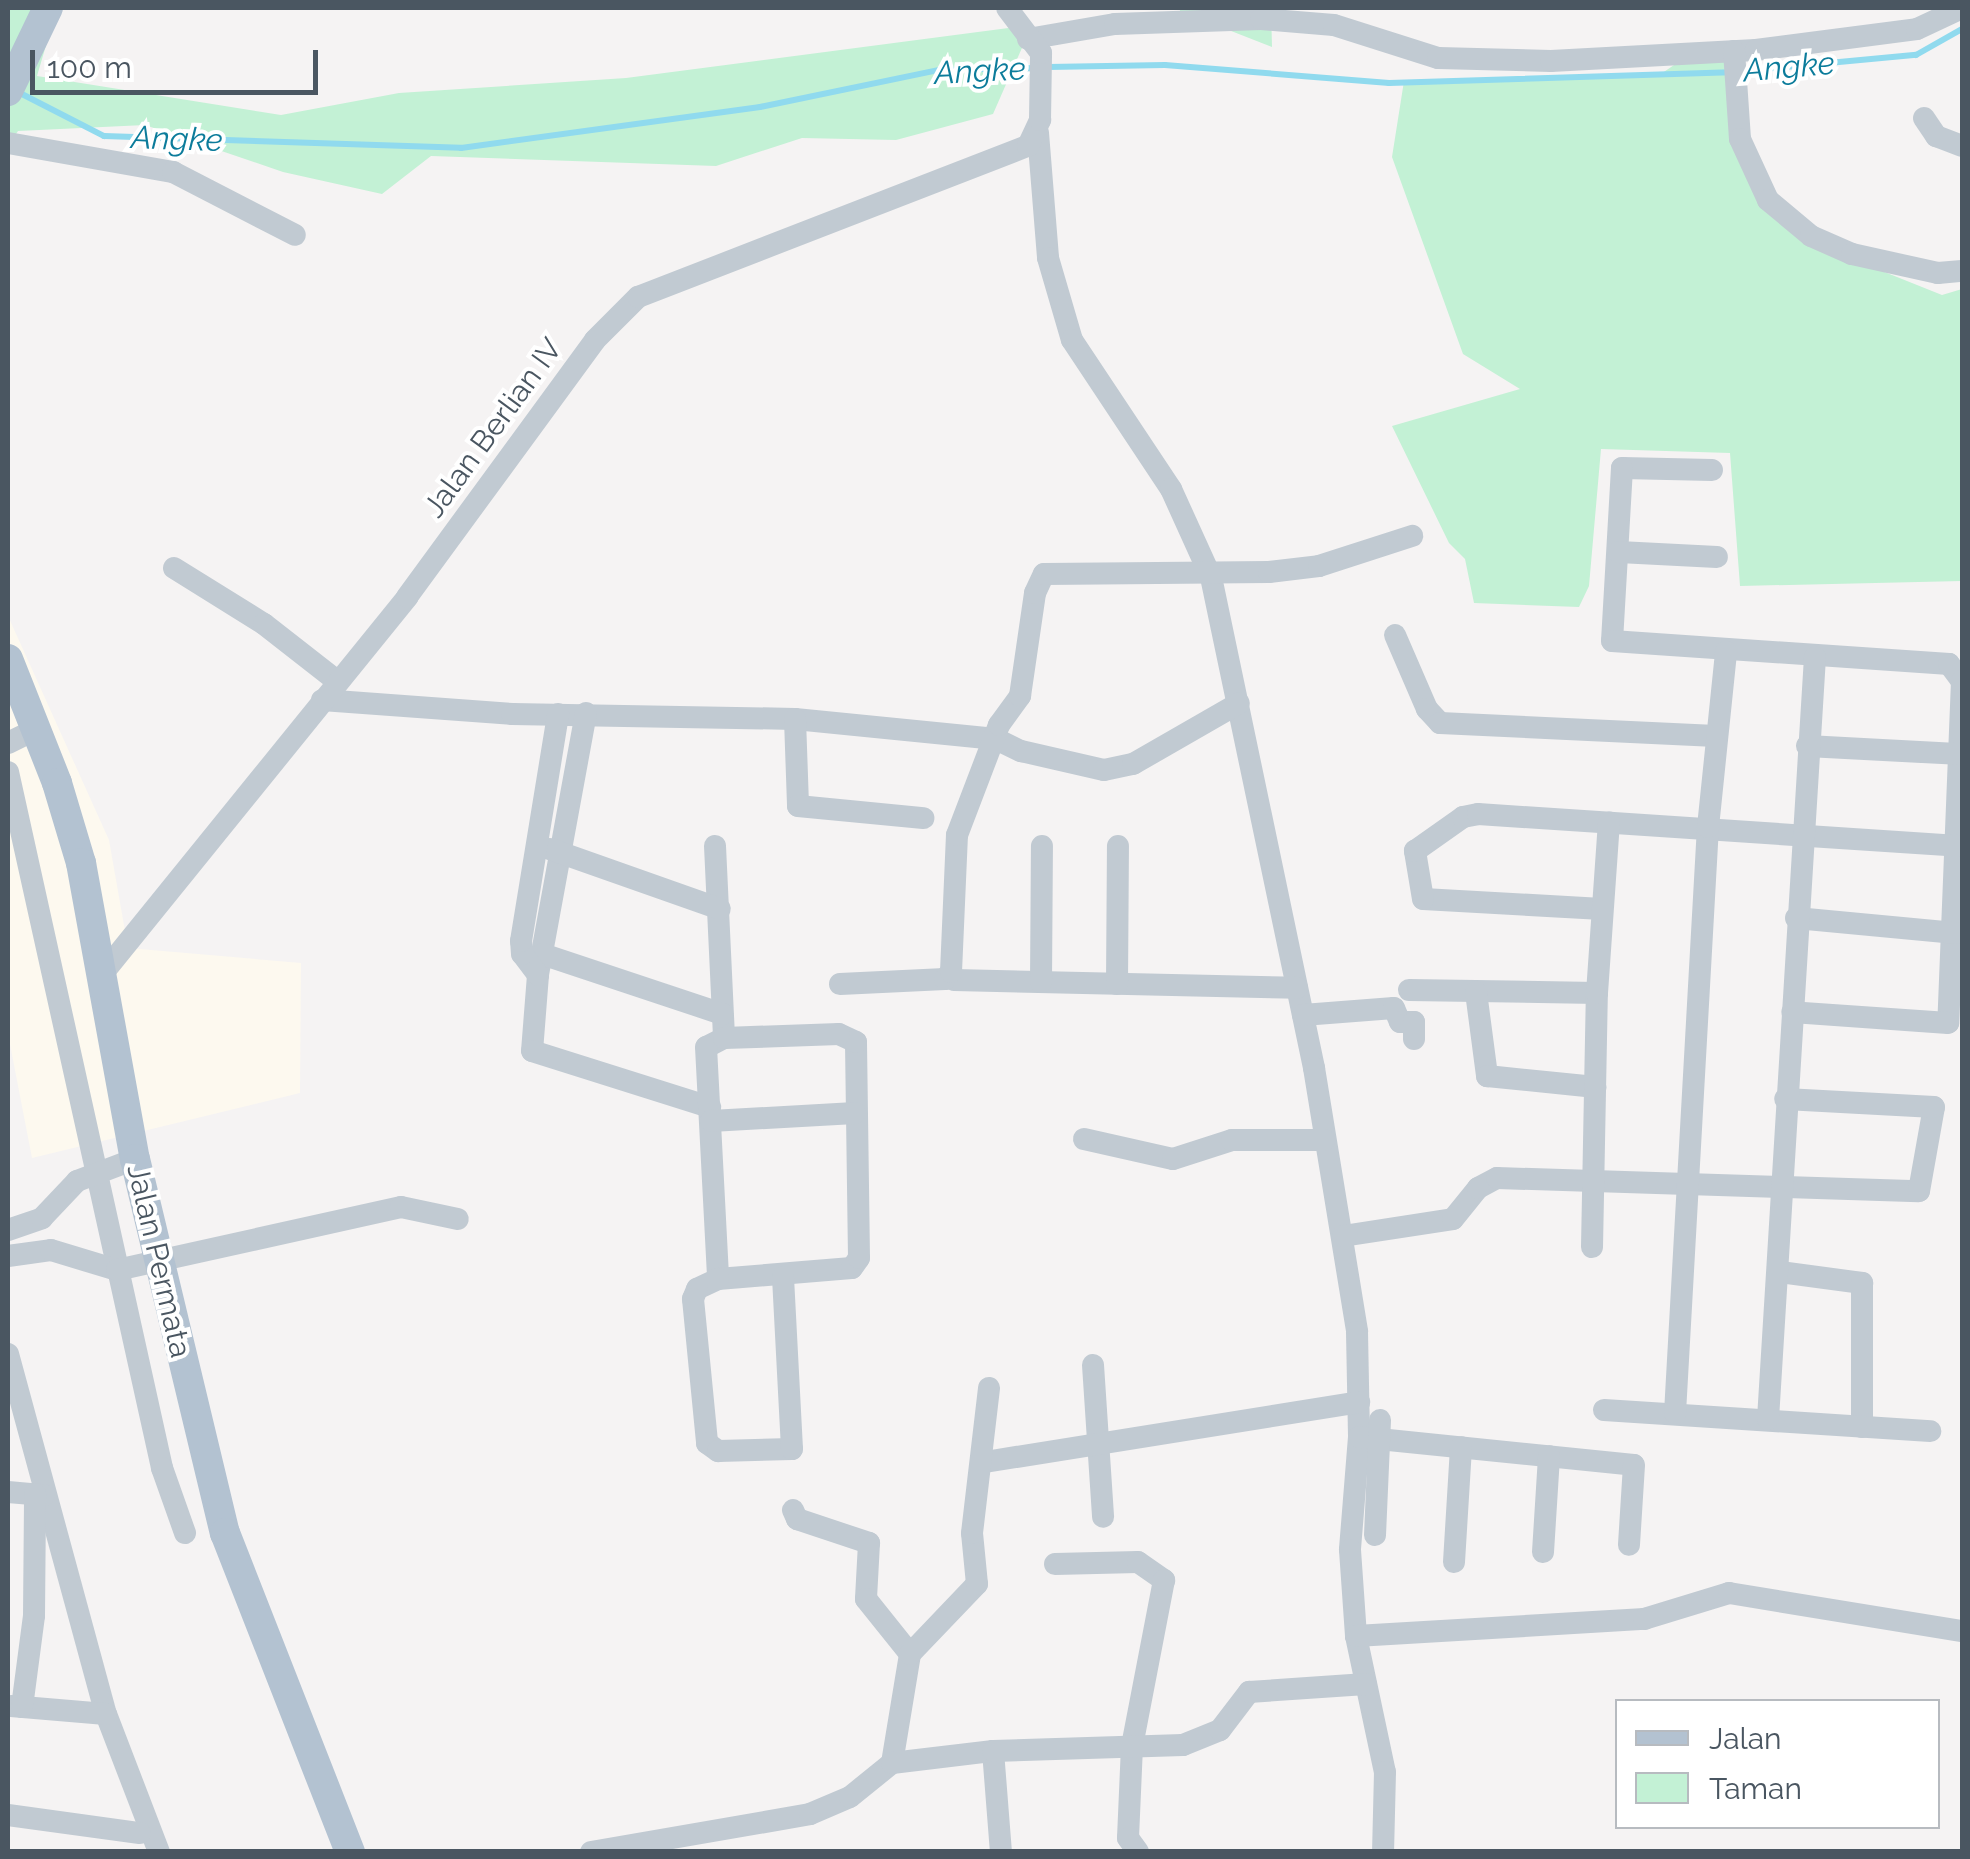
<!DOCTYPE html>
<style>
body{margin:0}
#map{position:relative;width:1970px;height:1859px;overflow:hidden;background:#f5f3f3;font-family:Raleway,sans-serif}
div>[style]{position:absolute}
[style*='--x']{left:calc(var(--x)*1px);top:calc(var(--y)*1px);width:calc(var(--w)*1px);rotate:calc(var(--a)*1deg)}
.commercial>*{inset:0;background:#fdf9ef}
.green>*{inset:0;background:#c3f1d5}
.stream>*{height:6px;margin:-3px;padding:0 3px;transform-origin:3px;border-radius:3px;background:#90daee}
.minor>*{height:22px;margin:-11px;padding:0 11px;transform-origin:11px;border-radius:11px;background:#c1cad2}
.major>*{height:30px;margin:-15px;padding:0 15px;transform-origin:15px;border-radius:15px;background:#b3c2d1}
span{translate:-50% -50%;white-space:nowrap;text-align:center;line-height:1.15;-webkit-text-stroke:8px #fff;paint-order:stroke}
.street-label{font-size:30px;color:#4a5661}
.water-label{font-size:32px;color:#0c7c9b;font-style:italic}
.frame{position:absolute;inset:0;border:10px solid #4a5661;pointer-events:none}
.legend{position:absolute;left:1615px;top:1699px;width:325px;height:130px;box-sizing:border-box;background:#fff;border:2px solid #b7bbc0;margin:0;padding:12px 18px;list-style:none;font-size:30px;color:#4a5661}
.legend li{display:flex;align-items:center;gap:20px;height:50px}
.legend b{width:50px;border:2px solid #b7bbc0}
.scale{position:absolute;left:30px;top:50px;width:288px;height:45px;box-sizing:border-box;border:5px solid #4a5661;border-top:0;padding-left:12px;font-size:30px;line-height:35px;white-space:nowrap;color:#4a5661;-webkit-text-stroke:8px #fff;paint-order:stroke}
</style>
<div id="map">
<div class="commercial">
<i style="clip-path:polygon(8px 616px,109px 840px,128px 948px,301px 963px,300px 1093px,32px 1158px,8px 1034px)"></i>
</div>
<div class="green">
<i style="clip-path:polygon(8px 8px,57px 8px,37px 76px,281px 115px,399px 93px,626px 78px,1032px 25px,993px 114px,896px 140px,802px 138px,716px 166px,431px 156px,382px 194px,283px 172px,145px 125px,18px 131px,8px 146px)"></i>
<i style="clip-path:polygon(1180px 8px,1271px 8px,1272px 47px,1180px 11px)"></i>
<i style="clip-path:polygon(1731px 48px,1760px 199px,1807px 241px,1942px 295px,1962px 289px,1962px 581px,1740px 586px,1730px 453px,1601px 449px,1589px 586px,1579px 607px,1474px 603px,1465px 559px,1449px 543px,1392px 426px,1520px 389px,1463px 354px,1392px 157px,1404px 81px,1658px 76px,1693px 52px)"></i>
</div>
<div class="stream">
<i style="--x:1048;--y:67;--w:117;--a:-1"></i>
<i style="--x:1165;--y:65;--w:225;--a:4.6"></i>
<i style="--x:1389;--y:83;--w:341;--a:-1.8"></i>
<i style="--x:1742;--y:71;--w:175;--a:-5.3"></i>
<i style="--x:1916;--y:55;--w:53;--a:-29.5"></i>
<i style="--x:16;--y:91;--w:99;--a:27.1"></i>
<i style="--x:104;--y:136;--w:357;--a:1.9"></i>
<i style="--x:461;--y:148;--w:302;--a:-7.8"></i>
<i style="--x:760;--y:107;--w:183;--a:-11.7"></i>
<i style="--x:939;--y:70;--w:97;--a:-1.2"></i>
</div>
<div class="minor">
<i style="--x:1028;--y:39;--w:88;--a:-9.8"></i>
<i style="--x:1115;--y:24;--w:146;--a:-2"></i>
<i style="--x:1261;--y:19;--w:73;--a:4.7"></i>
<i style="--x:1334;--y:25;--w:109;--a:17.6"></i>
<i style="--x:1438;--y:58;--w:113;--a:1.5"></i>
<i style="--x:1551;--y:61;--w:205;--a:-3.1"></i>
<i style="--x:1756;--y:50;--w:162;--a:-7.4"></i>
<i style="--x:1917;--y:29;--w:50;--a:-25"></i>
<i style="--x:1734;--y:51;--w:88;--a:86.1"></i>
<i style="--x:1740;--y:139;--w:67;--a:65.3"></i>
<i style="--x:1768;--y:200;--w:56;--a:39.9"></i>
<i style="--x:1811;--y:236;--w:45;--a:23.7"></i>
<i style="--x:1852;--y:254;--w:88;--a:12.5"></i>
<i style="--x:1938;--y:273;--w:24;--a:-5"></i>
<i style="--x:1924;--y:118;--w:22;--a:56"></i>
<i style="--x:1936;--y:136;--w:28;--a:21"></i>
<i style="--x:1038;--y:133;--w:125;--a:85.4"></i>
<i style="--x:1048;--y:258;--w:85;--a:73.7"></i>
<i style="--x:1072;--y:340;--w:179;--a:56.4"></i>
<i style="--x:1171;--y:489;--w:97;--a:65.6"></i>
<i style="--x:1211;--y:577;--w:502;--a:78.15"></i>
<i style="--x:1314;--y:1068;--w:267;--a:80.7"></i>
<i style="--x:1357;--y:1332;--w:105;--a:88.9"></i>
<i style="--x:1359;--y:1437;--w:113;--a:94.6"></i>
<i style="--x:1350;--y:1550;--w:86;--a:86"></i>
<i style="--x:1356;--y:1636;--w:139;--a:78"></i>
<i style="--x:1385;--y:1772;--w:80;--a:91.4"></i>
<i style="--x:8;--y:143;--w:168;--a:10"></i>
<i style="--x:173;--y:172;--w:137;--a:27.3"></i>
<i style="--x:1712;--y:470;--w:90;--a:-178.7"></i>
<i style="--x:1622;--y:468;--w:173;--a:93.3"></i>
<i style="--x:1612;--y:641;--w:338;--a:3.9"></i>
<i style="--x:1949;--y:664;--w:21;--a:53"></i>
<i style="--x:1962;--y:681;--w:342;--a:92.3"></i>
<i style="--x:1948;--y:1023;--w:156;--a:-176"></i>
<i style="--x:1619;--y:552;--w:98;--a:2.9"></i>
<i style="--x:174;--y:568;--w:106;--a:31.9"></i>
<i style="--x:264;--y:624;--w:93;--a:38"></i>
<i style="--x:1395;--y:635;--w:81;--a:66.6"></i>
<i style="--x:1427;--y:709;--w:19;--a:47"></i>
<i style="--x:1440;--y:723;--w:276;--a:2.7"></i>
<i style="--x:322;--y:700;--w:191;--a:4.2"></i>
<i style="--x:512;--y:714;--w:283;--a:1"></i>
<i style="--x:795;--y:719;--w:202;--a:5.7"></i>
<i style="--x:996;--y:739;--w:28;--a:26"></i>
<i style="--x:1021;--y:751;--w:85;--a:12.9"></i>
<i style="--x:1104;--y:770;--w:30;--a:-12"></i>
<i style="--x:1133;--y:764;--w:122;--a:-29.9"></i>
<i style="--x:586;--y:713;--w:266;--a:100.4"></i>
<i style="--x:538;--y:975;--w:76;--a:94.5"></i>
<i style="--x:532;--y:1051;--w:187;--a:17.5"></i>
<i style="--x:795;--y:719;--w:87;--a:88"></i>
<i style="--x:798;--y:806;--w:126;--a:5.5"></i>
<i style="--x:8;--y:743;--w:32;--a:-26"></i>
<i style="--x:1807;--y:746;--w:155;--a:3"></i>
<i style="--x:8;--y:772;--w:713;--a:77.52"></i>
<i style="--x:162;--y:1468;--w:69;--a:70.5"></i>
<i style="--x:715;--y:846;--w:192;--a:87.3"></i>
<i style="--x:724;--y:1038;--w:20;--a:153"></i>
<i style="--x:706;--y:1047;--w:232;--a:87"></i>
<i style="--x:718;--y:1279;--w:134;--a:-4.7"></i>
<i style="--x:852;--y:1268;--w:12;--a:-55"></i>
<i style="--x:859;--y:1258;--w:216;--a:-90.8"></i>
<i style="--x:856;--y:1042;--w:19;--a:-155"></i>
<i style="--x:839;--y:1034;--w:115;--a:178"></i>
<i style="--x:550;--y:849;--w:180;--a:19.4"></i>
<i style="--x:1602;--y:909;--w:179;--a:-176.8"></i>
<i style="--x:1423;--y:899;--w:49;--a:-99.5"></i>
<i style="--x:1415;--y:851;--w:59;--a:-35.3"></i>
<i style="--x:1463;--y:817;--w:15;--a:-11"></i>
<i style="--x:1478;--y:814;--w:485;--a:3.8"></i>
<i style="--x:1796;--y:918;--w:160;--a:5.4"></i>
<i style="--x:542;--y:954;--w:190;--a:18.4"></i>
<i style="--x:103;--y:973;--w:484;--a:-51"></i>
<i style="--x:407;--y:597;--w:318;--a:-53.8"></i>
<i style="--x:595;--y:340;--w:61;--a:-45"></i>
<i style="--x:638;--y:297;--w:418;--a:-21.2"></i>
<i style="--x:1028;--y:146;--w:29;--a:-65"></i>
<i style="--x:1040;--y:120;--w:67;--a:-89.1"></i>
<i style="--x:1041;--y:53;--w:56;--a:-127.1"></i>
<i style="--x:538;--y:975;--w:26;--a:-127"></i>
<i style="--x:522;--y:954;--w:13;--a:-94"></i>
<i style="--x:521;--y:941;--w:230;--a:-80.7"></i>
<i style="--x:954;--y:980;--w:343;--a:1.3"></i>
<i style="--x:1041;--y:982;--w:136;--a:-89.6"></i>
<i style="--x:840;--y:984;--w:105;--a:-2.7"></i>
<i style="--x:945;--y:979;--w:9;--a:-49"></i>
<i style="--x:951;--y:972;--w:137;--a:-87.5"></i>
<i style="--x:957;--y:835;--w:118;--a:-69.1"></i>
<i style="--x:999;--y:725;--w:36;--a:-54"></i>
<i style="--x:1020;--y:696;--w:104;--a:-81.7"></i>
<i style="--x:1035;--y:593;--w:21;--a:-65"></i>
<i style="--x:1044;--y:574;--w:225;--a:-0.5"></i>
<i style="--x:1269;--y:572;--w:50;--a:-6.8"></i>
<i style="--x:1319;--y:566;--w:98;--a:-17.9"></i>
<i style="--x:1117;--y:984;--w:138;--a:-89.6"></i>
<i style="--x:1409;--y:990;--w:188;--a:0.9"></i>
<i style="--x:1476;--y:992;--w:85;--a:82.5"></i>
<i style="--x:1487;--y:1076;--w:109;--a:5.8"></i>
<i style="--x:1303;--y:1015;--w:91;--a:-4.4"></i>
<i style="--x:1394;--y:1008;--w:15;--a:67"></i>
<i style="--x:1400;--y:1022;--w:14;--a:0"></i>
<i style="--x:1414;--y:1022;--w:17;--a:90"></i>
<i style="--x:711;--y:1121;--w:144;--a:-3.2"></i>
<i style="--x:1084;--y:1139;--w:91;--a:12.7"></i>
<i style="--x:1173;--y:1159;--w:62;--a:-17.9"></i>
<i style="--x:1232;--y:1140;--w:92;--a:0"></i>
<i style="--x:8;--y:1230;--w:36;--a:-19"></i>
<i style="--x:42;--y:1218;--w:51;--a:-46.6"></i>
<i style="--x:77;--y:1181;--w:62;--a:-20.8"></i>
<i style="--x:1343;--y:1236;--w:111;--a:-8.8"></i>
<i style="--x:1453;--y:1219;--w:40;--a:-51"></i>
<i style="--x:1478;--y:1188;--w:21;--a:-28"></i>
<i style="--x:1497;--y:1178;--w:422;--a:1.8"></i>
<i style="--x:1919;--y:1191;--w:85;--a:-79.9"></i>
<i style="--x:1934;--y:1107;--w:149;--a:-176.9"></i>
<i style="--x:1592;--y:1247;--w:254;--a:-88.9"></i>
<i style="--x:1597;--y:993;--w:171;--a:-86"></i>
<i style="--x:8;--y:1256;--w:43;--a:-7.9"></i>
<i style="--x:51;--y:1250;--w:69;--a:16.9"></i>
<i style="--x:117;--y:1270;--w:291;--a:-12.5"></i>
<i style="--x:401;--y:1207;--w:58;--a:11.9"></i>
<i style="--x:1780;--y:1272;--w:83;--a:7.6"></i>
<i style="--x:1862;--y:1283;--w:144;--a:90"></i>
<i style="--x:718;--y:1279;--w:23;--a:155"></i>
<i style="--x:697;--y:1289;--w:11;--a:112"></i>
<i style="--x:693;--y:1299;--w:145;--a:84.4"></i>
<i style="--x:707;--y:1443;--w:14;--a:36"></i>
<i style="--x:718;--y:1451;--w:74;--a:-1.5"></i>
<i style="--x:792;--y:1449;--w:172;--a:-93"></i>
<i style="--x:8;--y:1354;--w:373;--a:74.8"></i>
<i style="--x:106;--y:1714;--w:148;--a:69"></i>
<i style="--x:1093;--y:1365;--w:152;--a:86.2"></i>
<i style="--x:1604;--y:1410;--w:327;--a:3.7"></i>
<i style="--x:1675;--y:1413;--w:587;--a:-86.78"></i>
<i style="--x:1708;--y:827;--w:176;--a:-84.1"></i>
<i style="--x:1768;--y:1419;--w:763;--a:-86.47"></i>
<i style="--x:1359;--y:1437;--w:276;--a:5.8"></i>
<i style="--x:1634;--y:1465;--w:80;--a:93.6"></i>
<i style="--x:985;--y:1462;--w:379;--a:-9.1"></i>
<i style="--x:8;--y:1492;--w:36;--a:5"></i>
<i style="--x:793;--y:1510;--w:10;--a:66"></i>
<i style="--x:797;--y:1519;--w:76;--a:18.4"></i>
<i style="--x:869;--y:1543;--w:56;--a:93.1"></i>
<i style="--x:866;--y:1599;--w:70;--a:51.3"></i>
<i style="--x:1375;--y:1535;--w:115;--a:-87.5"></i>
<i style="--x:1543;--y:1552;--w:96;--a:-86.4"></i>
<i style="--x:1454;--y:1562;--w:115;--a:-86.5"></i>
<i style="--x:1055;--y:1564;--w:83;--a:-1.4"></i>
<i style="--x:1138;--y:1562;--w:32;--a:35"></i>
<i style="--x:1164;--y:1580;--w:169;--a:100.9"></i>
<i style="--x:1132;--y:1746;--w:92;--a:92.5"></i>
<i style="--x:1128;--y:1838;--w:17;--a:54"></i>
<i style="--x:1356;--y:1636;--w:289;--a:-3.4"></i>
<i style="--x:1644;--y:1619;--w:89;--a:-17"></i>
<i style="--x:1729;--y:1593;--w:236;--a:9.3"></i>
<i style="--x:11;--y:1706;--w:95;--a:4.8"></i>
<i style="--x:22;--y:1707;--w:92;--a:-82.5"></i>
<i style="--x:34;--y:1616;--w:122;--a:-89.5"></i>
<i style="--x:993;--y:1751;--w:101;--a:85.5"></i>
<i style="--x:892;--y:1763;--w:110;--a:-80.6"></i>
<i style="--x:910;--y:1654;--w:97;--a:-46.3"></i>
<i style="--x:977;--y:1584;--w:51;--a:-95.6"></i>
<i style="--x:972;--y:1533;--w:146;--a:-83.3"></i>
<i style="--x:8;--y:1815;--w:133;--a:7.8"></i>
<i style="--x:591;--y:1852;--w:222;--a:-9.8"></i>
<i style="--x:810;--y:1814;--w:43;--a:-23"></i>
<i style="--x:850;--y:1797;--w:54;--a:-39"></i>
<i style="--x:892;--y:1763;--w:102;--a:-6.8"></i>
<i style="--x:993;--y:1751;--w:190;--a:-1.8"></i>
<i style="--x:1183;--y:1745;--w:40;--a:-22"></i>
<i style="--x:1220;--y:1730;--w:48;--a:-52.7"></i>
<i style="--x:1249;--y:1692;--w:117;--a:-3.9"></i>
</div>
<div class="major">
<i style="--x:8;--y:91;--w:92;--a:-64.3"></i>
<i style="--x:8;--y:659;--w:133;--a:68.4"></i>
<i style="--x:57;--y:783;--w:84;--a:73.3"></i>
<i style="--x:81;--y:863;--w:301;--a:79.7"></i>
<i style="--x:135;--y:1159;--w:385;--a:76.5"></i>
<i style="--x:225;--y:1533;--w:343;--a:68.6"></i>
</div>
<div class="street-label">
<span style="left:493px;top:428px;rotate:-54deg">Jalan Berlian IV</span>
<span style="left:159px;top:1261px;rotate:77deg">Jalan Permata</span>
</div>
<div class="water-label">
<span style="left:1789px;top:67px;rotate:-5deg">Angke</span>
<span style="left:980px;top:71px;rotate:-3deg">Angke</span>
<span style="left:177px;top:139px;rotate:2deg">Angke</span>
</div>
<div class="frame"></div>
<ul class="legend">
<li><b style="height:12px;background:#b3c2d1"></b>Jalan</li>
<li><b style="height:28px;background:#c3f1d5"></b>Taman</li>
</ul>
<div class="scale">100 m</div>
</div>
